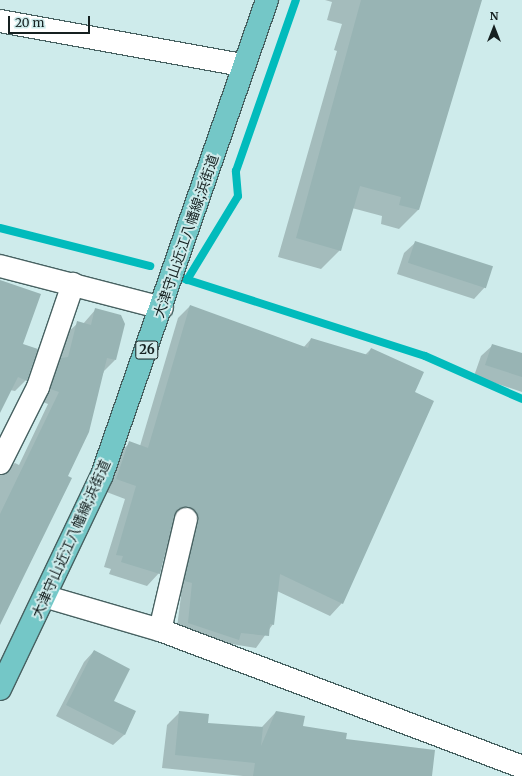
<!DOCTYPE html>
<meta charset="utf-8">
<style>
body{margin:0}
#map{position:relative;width:522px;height:776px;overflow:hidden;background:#ceebeb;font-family:Merriweather,"Noto Sans JP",serif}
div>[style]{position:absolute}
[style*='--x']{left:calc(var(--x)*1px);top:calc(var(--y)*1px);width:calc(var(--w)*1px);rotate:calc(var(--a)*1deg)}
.shadow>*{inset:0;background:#0003}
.stream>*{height:8px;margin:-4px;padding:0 4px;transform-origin:4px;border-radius:4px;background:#01bbbc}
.building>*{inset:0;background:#98b4b4;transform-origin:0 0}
.roads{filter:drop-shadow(1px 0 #476161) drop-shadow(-1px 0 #476161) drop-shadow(0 1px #476161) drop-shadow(0 -1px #476161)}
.minor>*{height:22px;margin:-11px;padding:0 11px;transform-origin:11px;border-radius:11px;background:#fff}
.major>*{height:22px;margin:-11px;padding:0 11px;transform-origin:11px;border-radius:11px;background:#74c7c7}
span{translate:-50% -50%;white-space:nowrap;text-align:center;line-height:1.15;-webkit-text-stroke:4px #ceebeb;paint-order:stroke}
.shield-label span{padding:1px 3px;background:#ceebeb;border:1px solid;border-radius:3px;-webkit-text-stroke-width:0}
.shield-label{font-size:13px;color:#152020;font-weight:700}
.street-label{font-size:14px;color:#152020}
.north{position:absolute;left:474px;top:8px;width:40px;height:40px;-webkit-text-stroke:3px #ceebeb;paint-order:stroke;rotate:0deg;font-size:11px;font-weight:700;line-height:16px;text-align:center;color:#152020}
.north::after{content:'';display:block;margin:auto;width:14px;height:18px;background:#152020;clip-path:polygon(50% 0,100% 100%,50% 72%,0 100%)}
.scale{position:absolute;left:8px;top:16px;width:82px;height:18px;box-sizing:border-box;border:2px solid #152020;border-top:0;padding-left:5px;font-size:12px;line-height:14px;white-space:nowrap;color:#152020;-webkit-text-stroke:3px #ceebeb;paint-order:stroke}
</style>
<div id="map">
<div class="shadow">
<i style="clip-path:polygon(325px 0,481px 0,418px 210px,399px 229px,381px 224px,382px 216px,352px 208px,340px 250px,321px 269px,278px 257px,337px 51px,334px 50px,342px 24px,327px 20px,332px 2px)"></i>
<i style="clip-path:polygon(416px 242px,485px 287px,474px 299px,397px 274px,404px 253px)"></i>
<i style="clip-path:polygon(0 286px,22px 344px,26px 380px,15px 391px,10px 390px,0 410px)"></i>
<i style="clip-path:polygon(190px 306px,303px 348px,311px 339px,365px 355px,371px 349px,413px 393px,342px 603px,330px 616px,277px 591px,273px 624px,256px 648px,176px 635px,181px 596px,173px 593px,176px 519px,159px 573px,147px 586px,109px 574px,111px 569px,104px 567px,125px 499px,104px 491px,117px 455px,130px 443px,140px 446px,178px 318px)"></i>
<i style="clip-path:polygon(96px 309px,115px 360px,104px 371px,0 615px,0 475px,15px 463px,19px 465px,48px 404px,40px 401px,50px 370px,59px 361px,66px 334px,78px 323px,83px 324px)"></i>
<i style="clip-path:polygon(493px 345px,522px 354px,522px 392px,474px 376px,481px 356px)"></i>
<i style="clip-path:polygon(94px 651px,112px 701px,135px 712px,124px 735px,113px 745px,56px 716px,84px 662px)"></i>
<i style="clip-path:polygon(180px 712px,207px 724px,261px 728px,276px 712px,302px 727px,345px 740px,431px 776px,243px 776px,162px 768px,167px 725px)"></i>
</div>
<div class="stream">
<i style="--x:0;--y:228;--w:155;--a:14.2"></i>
<i style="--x:185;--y:279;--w:252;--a:17.8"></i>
<i style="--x:425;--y:356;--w:106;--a:23.9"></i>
<i style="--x:187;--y:280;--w:98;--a:-58.7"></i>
<i style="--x:238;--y:196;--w:25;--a:-95"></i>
<i style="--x:236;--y:171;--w:181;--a:-70.7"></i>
</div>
<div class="building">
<i style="clip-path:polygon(361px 0,482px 0,419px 210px,399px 205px,401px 197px,360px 186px,341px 251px,296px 238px)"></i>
<i style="left:415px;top:241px;width:82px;height:23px;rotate:18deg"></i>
<i style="clip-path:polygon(0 280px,41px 294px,23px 344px,38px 349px,27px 381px,18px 377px,0 413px)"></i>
<i style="clip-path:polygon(190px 305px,308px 348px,311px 338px,368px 355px,371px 348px,424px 372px,415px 392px,434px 401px,343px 604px,280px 574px,274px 625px,270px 624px,269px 636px,241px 633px,239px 640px,188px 623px,192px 583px,184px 581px,198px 521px,195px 510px,189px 507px,182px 507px,174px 516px,160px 574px,121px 562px,123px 556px,116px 555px,136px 486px,116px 479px,129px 441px,148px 448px)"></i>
<i style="clip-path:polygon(95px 308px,121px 315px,125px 324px,116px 360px,107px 358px,89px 432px,68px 476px,72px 478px,0 625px,0 514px,59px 392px,50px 389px,61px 358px,68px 357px,77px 321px,91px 325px)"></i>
<i style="clip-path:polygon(492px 344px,522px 353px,522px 377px,485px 365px)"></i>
<i style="clip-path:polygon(94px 650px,130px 669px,114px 701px,136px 711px,125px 735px,66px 705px)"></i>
<i style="clip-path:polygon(179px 711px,209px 714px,208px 723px,263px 727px,261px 746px,276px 711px,305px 716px,303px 726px,347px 733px,346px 739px,435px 750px,432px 776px,253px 776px,255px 763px,175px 755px)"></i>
</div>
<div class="roads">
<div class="minor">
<i style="--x:0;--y:21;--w:247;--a:10.3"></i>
<i style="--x:0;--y:266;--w:167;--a:14.5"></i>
<i style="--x:0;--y:463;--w:85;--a:-63.4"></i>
<i style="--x:38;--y:387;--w:109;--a:-71.2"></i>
<i style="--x:47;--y:597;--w:118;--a:16.3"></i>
<i style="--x:160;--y:630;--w:387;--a:20.7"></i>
<i style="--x:160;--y:630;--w:114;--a:-76.8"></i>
</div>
<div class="major">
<i style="--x:0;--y:689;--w:237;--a:-64.5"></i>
<i style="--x:102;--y:475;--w:503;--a:-70.84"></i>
</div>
</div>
<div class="shield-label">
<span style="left:147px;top:350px">26</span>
</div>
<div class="street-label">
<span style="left:186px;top:236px;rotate:-71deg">大津守山近江八幡線;浜街道</span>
<span style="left:71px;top:539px;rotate:-66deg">大津守山近江八幡線;浜街道</span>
</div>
<div class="north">N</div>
<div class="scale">20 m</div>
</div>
